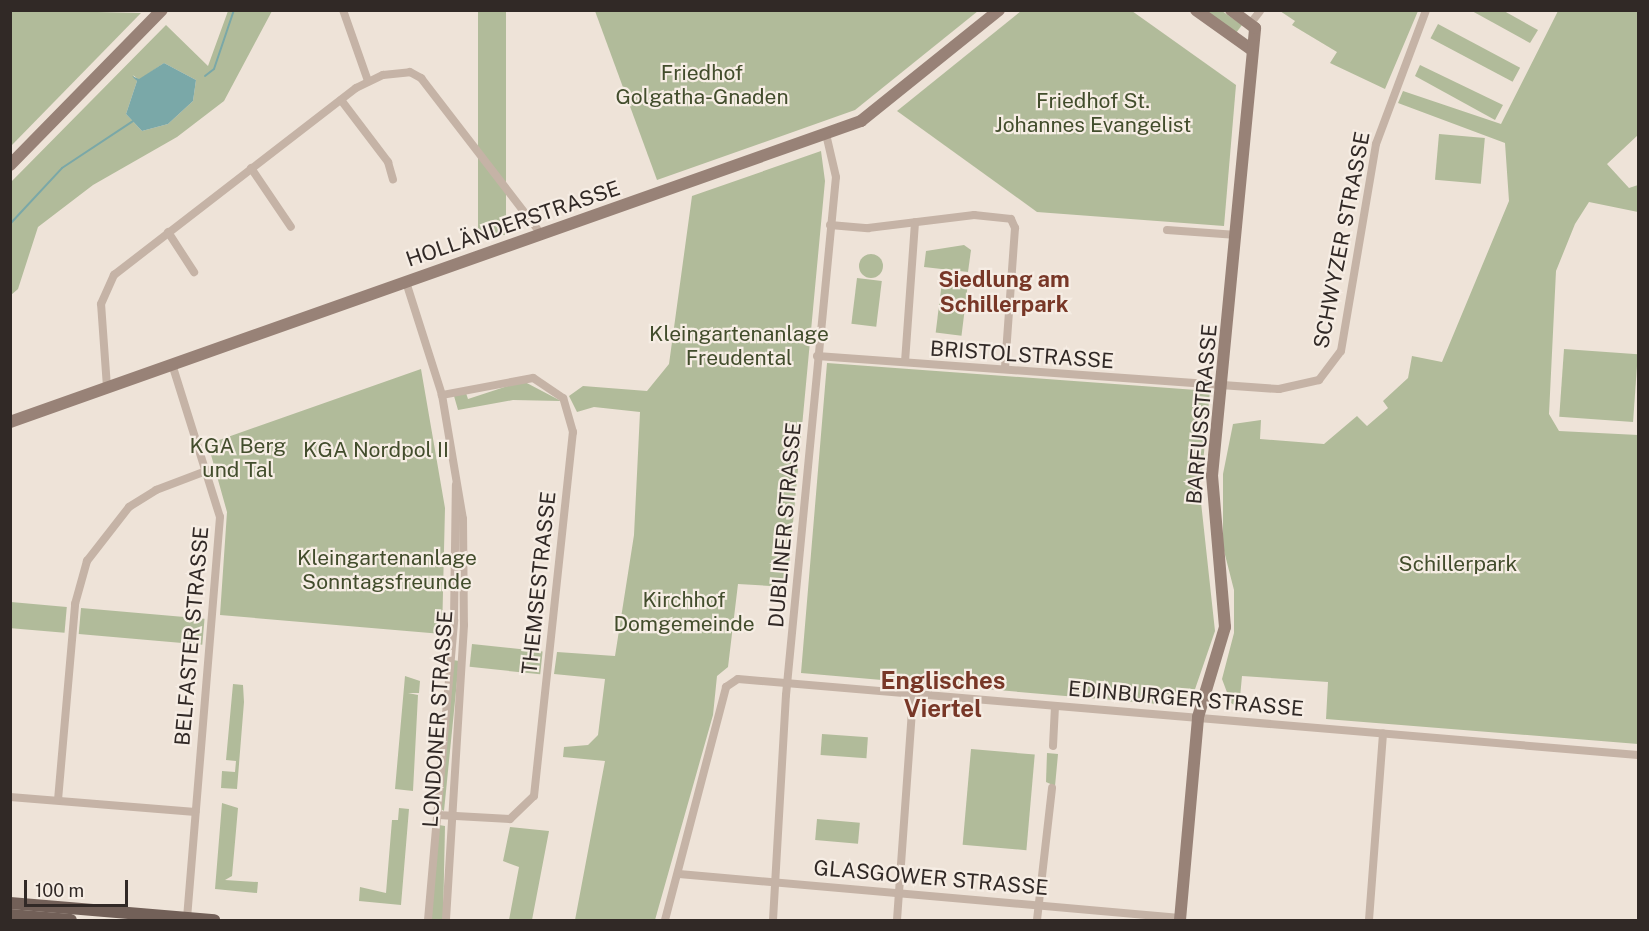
<!DOCTYPE html>
<meta charset="utf-8">
<style>
body{margin:0}
#map{position:relative;width:1649px;height:931px;overflow:hidden;background:#eee3d8;font-family:"Public Sans",sans-serif}
div>[style]{position:absolute}
[style*='--x']{left:calc(var(--x)*1px);top:calc(var(--y)*1px);width:calc(var(--w)*1px);rotate:calc(var(--a)*1deg)}
.green>*{inset:0;background:#b1bb9a;transform-origin:0 0}
.round{border-radius:50%}
.water>*{inset:0;background:#7aa8a8}
.stream>*{height:2px;margin:-1px;padding:0 1px;transform-origin:1px;border-radius:1px;background:#7aa8a8}
.street>*{height:8px;margin:-4px;padding:0 4px;transform-origin:4px;border-radius:4px;background:#c5b3a6}
.secondary>*{height:12px;margin:-6px;padding:0 6px;transform-origin:6px;border-radius:6px;background:#988277}
.primary>*{height:12px;margin:-6px;padding:0 6px;transform-origin:6px;border-radius:6px;background:#726058}
span{translate:-50% -50%;white-space:nowrap;text-align:center;line-height:1.15;-webkit-text-stroke:4.5px #f6ede4;paint-order:stroke}
.park-label{font-size:21px;color:#424d2c}
.street-label{font-size:21px;color:#312926}
.neighbourhood-label{font-size:22px;color:#783727;font-weight:700}
.quarter-label{font-size:24px;color:#783727;font-weight:700}
.frame{position:absolute;inset:0;border:12px solid #312926;pointer-events:none}
.scale{position:absolute;left:24px;top:880px;width:104px;height:27px;box-sizing:border-box;border:3px solid #312926;border-top:0;padding-left:8px;font-size:18px;line-height:21px;white-space:nowrap;color:#312926;-webkit-text-stroke:4px #f6ede4;paint-order:stroke}
</style>
<div id="map">
<div class="green">
<i style="clip-path:polygon(11px 10px,141px 13px,11px 146px,10px 11px)"></i>
<i style="clip-path:polygon(evenodd,228px 11px,272px 11px,224px 101px,177px 137px,93px 185px,38px 227px,18px 289px,11px 295px,11px 182px,166px 25px,208px 66px,228px 11px,164px 63px,196px 80px,193px 101px,168px 124px,142px 131px,126px 114px,137px 81px,133px 75px,139px 80px,164px 63px)"></i>
<i style="left:478px;top:11px;width:28px;height:224px"></i>
<i style="clip-path:polygon(595px 11px,595px 10px,978px 11px,855px 110px,657px 180px)"></i>
<i style="clip-path:polygon(1021px 11px,1132px 11px,1236px 85px,1224px 226px,1037px 212px,897px 111px)"></i>
<i style="clip-path:polygon(1205px 11px,1222px 11px,1242px 25px,1236px 33px)"></i>
<i style="clip-path:polygon(1280px 11px,1418px 11px,1385px 89px,1330px 63px,1337px 52px,1292px 25px,1295px 21px)"></i>
<i style="clip-path:polygon(1472px 11px,1504px 11px,1538px 30px,1530px 43px)"></i>
<i style="clip-path:polygon(1558px 11px,1638px 11px,1638px 135px,1607px 164px,1629px 188px,1638px 185px,1638px 212px,1589px 202px,1575px 224px,1556px 271px,1549px 414px,1559px 431px,1638px 435px,1638px 744px,1326px 719px,1328px 682px,1242px 676px,1239px 708px,1231px 703px,1222px 679px,1234px 633px,1234px 590px,1223px 547px,1223px 474px,1233px 424px,1261px 420px,1260px 439px,1324px 444px,1357px 416px,1367px 426px,1388px 408px,1383px 401px,1408px 378px,1412px 356px,1442px 362px,1509px 201px,1505px 143px,1398px 103px,1403px 91px,1501px 124px)"></i>
<i style="left:1438px;top:24px;width:93px;height:16px;rotate:28deg"></i>
<i style="clip-path:polygon(1420px 65px,1503px 105px,1495px 120px,1415px 76px)"></i>
<i style="left:1439px;top:134px;width:46px;height:46px;rotate:5deg"></i>
<i style="clip-path:polygon(821px 151px,825px 181px,787px 587px,738px 584px,728px 667px,717px 676px,713px 715px,655px 920px,575px 920px,605px 761px,563px 757px,564px 747px,588px 745px,598px 735px,605px 679px,554px 674px,557px 652px,615px 656px,634px 535px,640px 412px,594px 407px,577px 412px,569px 396px,583px 386px,647px 391px,669px 364px,692px 196px)"></i>
<i style="clip-path:polygon(964px 245px,971px 250px,968px 272px,924px 267px,926px 251px)"></i>
<i class="round" style="left:859px;top:254px;width:24px;height:24px"></i>
<i style="left:943px;top:273px;width:26px;height:60px;rotate:7deg"></i>
<i style="left:857px;top:278px;width:25px;height:46px;rotate:7deg"></i>
<i style="left:1564px;top:349px;width:74px;height:68px;rotate:4deg"></i>
<i style="clip-path:polygon(827px 363px,1210px 391px,1200px 493px,1215px 631px,1192px 698px,1179px 706px,1168px 700px,1158px 704px,801px 673px)"></i>
<i style="clip-path:polygon(421px 369px,445px 508px,442px 634px,220px 615px,227px 512px,208px 444px)"></i>
<i style="clip-path:polygon(523px 381px,561px 401px,513px 400px,458px 410px,454px 396px,466px 393px,468px 399px)"></i>
<i style="left:11px;top:602px;width:56px;height:26px;rotate:5deg"></i>
<i style="left:81px;top:608px;width:124px;height:26px;rotate:5deg"></i>
<i style="left:472px;top:644px;width:71px;height:23px;rotate:6deg"></i>
<i style="clip-path:polygon(453px 660px,459px 661px,444px 811px,441px 809px)"></i>
<i style="clip-path:polygon(405px 676px,420px 681px,419px 693px,408px 693px,418px 695px,413px 791px,395px 789px)"></i>
<i style="clip-path:polygon(233px 684px,243px 685px,244px 702px,237px 789px,221px 788px,222px 771px,235px 772px,236px 761px,226px 760px)"></i>
<i style="left:822px;top:734px;width:46px;height:21px;rotate:4deg"></i>
<i style="left:971px;top:749px;width:64px;height:96px;rotate:5deg"></i>
<i style="clip-path:polygon(1047px 753px,1058px 754px,1055px 786px,1046px 782px)"></i>
<i style="clip-path:polygon(222px 803px,238px 808px,232px 876px,225px 880px,258px 882px,257px 893px,215px 889px)"></i>
<i style="clip-path:polygon(399px 808px,409px 809px,401px 905px,359px 901px,360px 887px,386px 893px,392px 820px,398px 820px)"></i>
<i style="left:817px;top:819px;width:43px;height:21px;rotate:5deg"></i>
<i style="clip-path:polygon(439px 825px,445px 826px,443px 920px,431px 920px)"></i>
<i style="clip-path:polygon(510px 827px,549px 831px,532px 920px,509px 920px,519px 867px,503px 861px)"></i>
</div>
<div class="water">
<i style="clip-path:polygon(164px 63px,196px 80px,193px 101px,168px 124px,142px 131px,126px 114px,137px 81px,132px 76px,139px 79px)"></i>
</div>
<div class="stream">
<i style="--x:205;--y:76;--w:11;--a:-38"></i>
<i style="--x:214;--y:69;--w:62;--a:-71.3"></i>
<i style="--x:10;--y:224;--w:76;--a:-47.1"></i>
<i style="--x:62;--y:168;--w:85;--a:-33.5"></i>
</div>
<div class="street">
<i style="--x:343;--y:10;--w:75;--a:70.6"></i>
<i style="--x:1250;--y:24;--w:16;--a:-52"></i>
<i style="--x:341;--y:100;--w:78;--a:52.8"></i>
<i style="--x:388;--y:162;--w:18;--a:74"></i>
<i style="--x:251;--y:168;--w:71;--a:55.9"></i>
<i style="--x:830;--y:225;--w:38;--a:5"></i>
<i style="--x:868;--y:228;--w:107;--a:-7"></i>
<i style="--x:974;--y:215;--w:37;--a:6"></i>
<i style="--x:1011;--y:219;--w:10;--a:66"></i>
<i style="--x:1015;--y:228;--w:141;--a:94.1"></i>
<i style="--x:1167;--y:230;--w:70;--a:4.1"></i>
<i style="--x:168;--y:232;--w:48;--a:57"></i>
<i style="--x:406;--y:282;--w:119;--a:72.3"></i>
<i style="--x:442;--y:395;--w:126;--a:80.4"></i>
<i style="--x:463;--y:519;--w:106;--a:89.5"></i>
<i style="--x:464;--y:625;--w:296;--a:93.5"></i>
<i style="--x:817;--y:356;--w:463;--a:4.1"></i>
<i style="--x:1279;--y:389;--w:41;--a:-12.7"></i>
<i style="--x:1319;--y:380;--w:36;--a:-53"></i>
<i style="--x:1341;--y:351;--w:210;--a:-80.4"></i>
<i style="--x:1376;--y:144;--w:143;--a:-69.5"></i>
<i style="--x:905;--y:362;--w:140;--a:-85.9"></i>
<i style="--x:172;--y:364;--w:160;--a:72.6"></i>
<i style="--x:220;--y:517;--w:402;--a:94.7"></i>
<i style="--x:107;--y:387;--w:83;--a:-94.1"></i>
<i style="--x:101;--y:304;--w:32;--a:-66"></i>
<i style="--x:114;--y:275;--w:306;--a:-37.7"></i>
<i style="--x:356;--y:88;--w:30;--a:-26"></i>
<i style="--x:383;--y:75;--w:27;--a:-6"></i>
<i style="--x:410;--y:72;--w:13;--a:29"></i>
<i style="--x:421;--y:78;--w:197;--a:52.4"></i>
<i style="--x:1053;--y:746;--w:40;--a:-87.1"></i>
<i style="--x:10;--y:797;--w:186;--a:4.6"></i>
<i style="--x:58;--y:800;--w:197;--a:-85"></i>
<i style="--x:75;--y:604;--w:45;--a:-74.4"></i>
<i style="--x:87;--y:561;--w:68;--a:-52.1"></i>
<i style="--x:129;--y:507;--w:32;--a:-32"></i>
<i style="--x:156;--y:490;--w:57;--a:-20.7"></i>
<i style="--x:438;--y:815;--w:72;--a:3.2"></i>
<i style="--x:510;--y:819;--w:33;--a:-44"></i>
<i style="--x:534;--y:796;--w:366;--a:-83.9"></i>
<i style="--x:573;--y:432;--w:35;--a:-106"></i>
<i style="--x:563;--y:398;--w:36;--a:-146"></i>
<i style="--x:533;--y:378;--w:93;--a:169.4"></i>
<i style="--x:679;--y:874;--w:503;--a:5.02"></i>
<i style="--x:428;--y:920;--w:301;--a:-85"></i>
<i style="--x:454;--y:620;--w:135;--a:-89.2"></i>
<i style="--x:665;--y:920;--w:241;--a:-75.3"></i>
<i style="--x:726;--y:687;--w:14;--a:-34"></i>
<i style="--x:738;--y:679;--w:903;--a:4.83"></i>
<i style="--x:773;--y:920;--w:225;--a:-86.7"></i>
<i style="--x:786;--y:695;--w:520;--a:-84.49"></i>
<i style="--x:836;--y:177;--w:44;--a:-103.1"></i>
<i style="--x:897;--y:920;--w:226;--a:-85.9"></i>
<i style="--x:1037;--y:920;--w:133;--a:-83.5"></i>
<i style="--x:1369;--y:920;--w:187;--a:-85.7"></i>
</div>
<div class="secondary">
<i style="--x:1196;--y:10;--w:69;--a:35.5"></i>
<i style="--x:10;--y:165;--w:217;--a:-45.6"></i>
<i style="--x:10;--y:422;--w:903;--a:-19.48"></i>
<i style="--x:861;--y:121;--w:177;--a:-38.8"></i>
<i style="--x:1180;--y:920;--w:204;--a:-84.9"></i>
<i style="--x:1198;--y:717;--w:94;--a:-73.3"></i>
<i style="--x:1225;--y:627;--w:152;--a:-94.9"></i>
<i style="--x:1212;--y:476;--w:450;--a:-84.5"></i>
<i style="--x:1255;--y:28;--w:30;--a:-143"></i>
</div>
<div class="primary">
<i style="--x:10;--y:903;--w:205;--a:4.8"></i>
<i style="--x:10;--y:915;--w:61;--a:4.7"></i>
</div>
<div class="park-label">
<span style="left:702px;top:85px">Friedhof<br>Golgatha-Gnaden</span>
<span style="left:1093px;top:113px">Friedhof St.<br>Johannes Evangelist</span>
<span style="left:739px;top:346px">Kleingartenanlage<br>Freudental</span>
<span style="left:238px;top:458px">KGA Berg<br>und Tal</span>
<span style="left:376px;top:450px">KGA Nordpol II</span>
<span style="left:387px;top:570px">Kleingartenanlage<br>Sonntagsfreunde</span>
<span style="left:1458px;top:564px">Schillerpark</span>
<span style="left:684px;top:612px">Kirchhof<br>Domgemeinde</span>
</div>
<div class="street-label">
<span style="left:513px;top:224px;rotate:-19deg">HOLLÄNDERSTRASSE</span>
<span style="left:1342px;top:240px;rotate:-79deg">SCHWYZER STRASSE</span>
<span style="left:1022px;top:355px;rotate:4deg">BRISTOLSTRASSE</span>
<span style="left:1202px;top:414px;rotate:-85deg">BARFUSSTRASSE</span>
<span style="left:785px;top:525px;rotate:-85deg">DUBLINER STRASSE</span>
<span style="left:539px;top:583px;rotate:-84deg">THEMSESTRASSE</span>
<span style="left:192px;top:636px;rotate:-85deg">BELFASTER STRASSE</span>
<span style="left:1186px;top:699px;rotate:5deg">EDINBURGER STRASSE</span>
<span style="left:438px;top:719px;rotate:-86deg">LONDONER STRASSE</span>
<span style="left:931px;top:878px;rotate:5deg">GLASGOWER STRASSE</span>
</div>
<div class="neighbourhood-label">
<span style="left:1004px;top:292px">Siedlung am<br>Schillerpark</span>
</div>
<div class="quarter-label">
<span style="left:943px;top:695px">Englisches<br>Viertel</span>
</div>
<div class="frame"></div>
<div class="scale">100 m</div>
</div>
